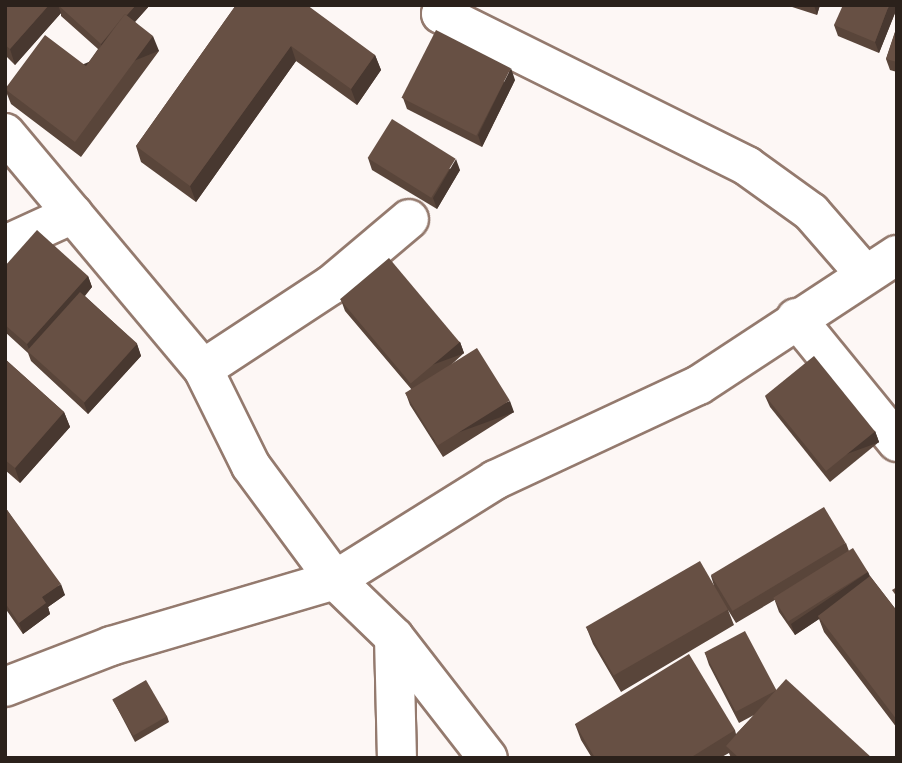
<!DOCTYPE html>
<style>
body{margin:0}
#map{position:relative;width:902px;height:763px;overflow:hidden;background:#fdf7f5;font-family:"Roboto Condensed",sans-serif}
div>[style]{position:absolute}
[style*='--x']{left:calc(var(--x)*1px);top:calc(var(--y)*1px);width:calc(var(--w)*1px);rotate:calc(var(--a)*1deg)}
.roads{filter:drop-shadow(2px 0 #947a6e) drop-shadow(-2px 0 #947a6e) drop-shadow(0 2px #947a6e) drop-shadow(0 -2px #947a6e)}
.minor>*{height:38px;margin:-19px;padding:0 19px;transform-origin:19px;border-radius:19px;background:#fff}
.wall>*{inset:0;background:#59453a}
.shaded-wall>*{inset:0;background:#483830;transform-origin:0 0}
.building>*{inset:0;background:#675044;transform-origin:0 0}
span{translate:-50% -50%;white-space:nowrap;text-align:center;line-height:1.15;-webkit-text-stroke:7px #fdf7f5;paint-order:stroke}
.frame{position:absolute;inset:0;border:7px solid #2b211b;pointer-events:none}
</style>
<div id="map">
<div class="roads">
<div class="minor">
<i style="--x:444;--y:5;--w:9;--a:108"></i>
<i style="--x:441;--y:14;--w:342;--a:26.4"></i>
<i style="--x:747;--y:166;--w:79;--a:35.7"></i>
<i style="--x:811;--y:212;--w:81;--a:49"></i>
<i style="--x:5;--y:133;--w:308;--a:50"></i>
<i style="--x:203;--y:369;--w:108;--a:63.7"></i>
<i style="--x:251;--y:466;--w:142;--a:53.6"></i>
<i style="--x:335;--y:580;--w:82;--a:44"></i>
<i style="--x:394;--y:637;--w:153;--a:52.2"></i>
<i style="--x:5;--y:245;--w:75;--a:-24.5"></i>
<i style="--x:796;--y:318;--w:160;--a:50.8"></i>
<i style="--x:203;--y:369;--w:153;--a:-33.3"></i>
<i style="--x:331;--y:285;--w:102;--a:-40.2"></i>
<i style="--x:394;--y:637;--w:121;--a:88.6"></i>
<i style="--x:5;--y:687;--w:114;--a:-21.1"></i>
<i style="--x:111;--y:646;--w:234;--a:-16.4"></i>
<i style="--x:335;--y:580;--w:189;--a:-32"></i>
<i style="--x:495;--y:480;--w:225;--a:-25"></i>
<i style="--x:699;--y:385;--w:237;--a:-33.3"></i>
</div>
</div>
<div class="wall">
<i style="clip-path:polygon(5px 5px,150px 5px,135px 22px,159px 51px,81px 157px,11px 104px,5px 89px,86px 66px,98px 49px,61px 16px,61px 13px,15px 65px,5px 55px)"></i>
<i style="clip-path:polygon(236px 5px,375px 55px,381px 70px,357px 105px,296px 61px,196px 202px,141px 162px,136px 146px)"></i>
<i style="clip-path:polygon(786px 5px,820px 5px,817px 15px)"></i>
<i style="clip-path:polygon(897px 5px,897px 8px,879px 53px,838px 36px,834px 25px)"></i>
<i style="clip-path:polygon(897px 26px,897px 72px,890px 70px,886px 59px)"></i>
<i style="clip-path:polygon(515px 80px,482px 147px,407px 109px,403px 98px)"></i>
<i style="clip-path:polygon(368px 158px,460px 170px,437px 209px,372px 170px)"></i>
<i style="clip-path:polygon(5px 266px,88px 276px,92px 287px,85px 296px,137px 344px,141px 356px,88px 414px,31px 361px,28px 353px,5px 332px)"></i>
<i style="clip-path:polygon(341px 300px,460px 342px,464px 353px,451px 365px,514px 412px,443px 457px,410px 405px,406px 394px,412px 390px,345px 311px)"></i>
<i style="clip-path:polygon(5px 359px,64px 412px,70px 427px,20px 483px,5px 470px)"></i>
<i style="clip-path:polygon(765px 396px,875px 431px,879px 442px,830px 482px,770px 407px)"></i>
<i style="clip-path:polygon(5px 507px,65px 595px,48px 607px,50px 614px,23px 634px,5px 608px)"></i>
<i style="clip-path:polygon(846px 543px,849px 551px,868px 572px,870px 576px,897px 611px,897px 728px,824px 632px,819px 619px,795px 635px,779px 612px,775px 601px,790px 591px,736px 623px,728px 610px,734px 625px,621px 692px,593px 644px,587px 629px,714px 586px,711px 576px)"></i>
<i style="clip-path:polygon(705px 653px,776px 690px,872px 758px,731px 758px,729px 753px,720px 758px,592px 758px,581px 740px,575px 724px,735px 730px,736px 734px,754px 715px,739px 723px,709px 665px)"></i>
<i style="clip-path:polygon(113px 700px,167px 716px,169px 722px,135px 742px)"></i>
</div>
<div class="shaded-wall">
<i style="clip-path:polygon(49px 5px,58px 5px,61px 13px,15px 65px,10px 49px)"></i>
<i style="clip-path:polygon(136px 5px,150px 5px,105px 55px,101px 44px)"></i>
<i style="clip-path:polygon(814px 5px,820px 5px,817px 15px)"></i>
<i style="clip-path:polygon(889px 5px,897px 5px,897px 8px,879px 53px,875px 42px)"></i>
<i style="left:153px;top:36px;width:16px;height:132px;rotate:68deg"></i>
<i style="clip-path:polygon(291px 46px,296px 61px,196px 202px,190px 186px)"></i>
<i style="clip-path:polygon(375px 55px,381px 70px,357px 105px,351px 89px)"></i>
<i style="clip-path:polygon(511px 68px,515px 80px,482px 147px,478px 135px)"></i>
<i style="clip-path:polygon(456px 159px,460px 170px,437px 209px,433px 198px)"></i>
<i style="clip-path:polygon(88px 276px,92px 287px,32px 354px,30px 352px,27px 344px)"></i>
<i style="left:460px;top:342px;width:12px;height:64px;rotate:70deg"></i>
<i style="clip-path:polygon(137px 344px,141px 356px,88px 414px,84px 403px)"></i>
<i style="left:510px;top:401px;width:12px;height:85px;rotate:70deg"></i>
<i style="clip-path:polygon(64px 412px,70px 427px,20px 483px,15px 468px)"></i>
<i style="left:875px;top:431px;width:12px;height:63px;rotate:70deg"></i>
<i style="clip-path:polygon(868px 572px,872px 583px,818px 616px,819px 619px,795px 635px,791px 624px)"></i>
<i style="clip-path:polygon(61px 584px,65px 595px,48px 607px,50px 614px,23px 634px,19px 623px,42px 597px)"></i>
</div>
<div class="building">
<i style="clip-path:polygon(5px 5px,49px 5px,10px 49px,5px 45px)"></i>
<i style="clip-path:polygon(58px 5px,136px 5px,127px 15px,125px 14px,101px 44px)"></i>
<i style="clip-path:polygon(236px 5px,307px 5px,375px 55px,351px 89px,291px 46px,190px 186px,136px 146px)"></i>
<i style="clip-path:polygon(843px 5px,889px 5px,875px 42px,834px 25px)"></i>
<i style="clip-path:polygon(125px 14px,153px 36px,75px 142px,5px 89px,45px 35px,86px 66px)"></i>
<i style="clip-path:polygon(897px 26px,897px 62px,886px 59px)"></i>
<i style="left:436px;top:30px;width:84px;height:76px;rotate:27deg"></i>
<i style="left:392px;top:119px;width:75px;height:46px;rotate:32deg"></i>
<i style="clip-path:polygon(37px 230px,88px 276px,27px 344px,5px 325px,5px 266px)"></i>
<i style="left:389px;top:258px;width:110px;height:64px;rotate:50deg"></i>
<i style="left:80px;top:292px;width:77px;height:79px;rotate:42deg"></i>
<i style="left:477px;top:348px;width:62px;height:85px;rotate:58deg"></i>
<i style="left:814px;top:356px;width:97px;height:63px;rotate:51deg"></i>
<i style="clip-path:polygon(5px 359px,64px 412px,15px 468px,5px 460px)"></i>
<i style="clip-path:polygon(5px 507px,61px 584px,42px 597px,46px 603px,19px 623px,5px 603px)"></i>
<i style="left:824px;top:507px;width:42px;height:132px;rotate:59deg"></i>
<i style="left:853px;top:548px;width:28px;height:94px;rotate:58deg"></i>
<i style="left:700px;top:561px;width:56px;height:132px;rotate:60deg"></i>
<i style="clip-path:polygon(870px 576px,897px 611px,897px 720px,818px 616px)"></i>
<i style="clip-path:polygon(897px 587px,897px 597px,892px 590px)"></i>
<i style="left:745px;top:631px;width:67px;height:46px;rotate:62deg"></i>
<i style="clip-path:polygon(689px 654px,735px 730px,690px 758px,595px 758px,575px 724px)"></i>
<i style="clip-path:polygon(786px 679px,872px 758px,739px 758px,726px 746px)"></i>
<i style="left:146px;top:680px;width:42px;height:39px;rotate:60deg"></i>
</div>
<div class="frame"></div>
</div>
